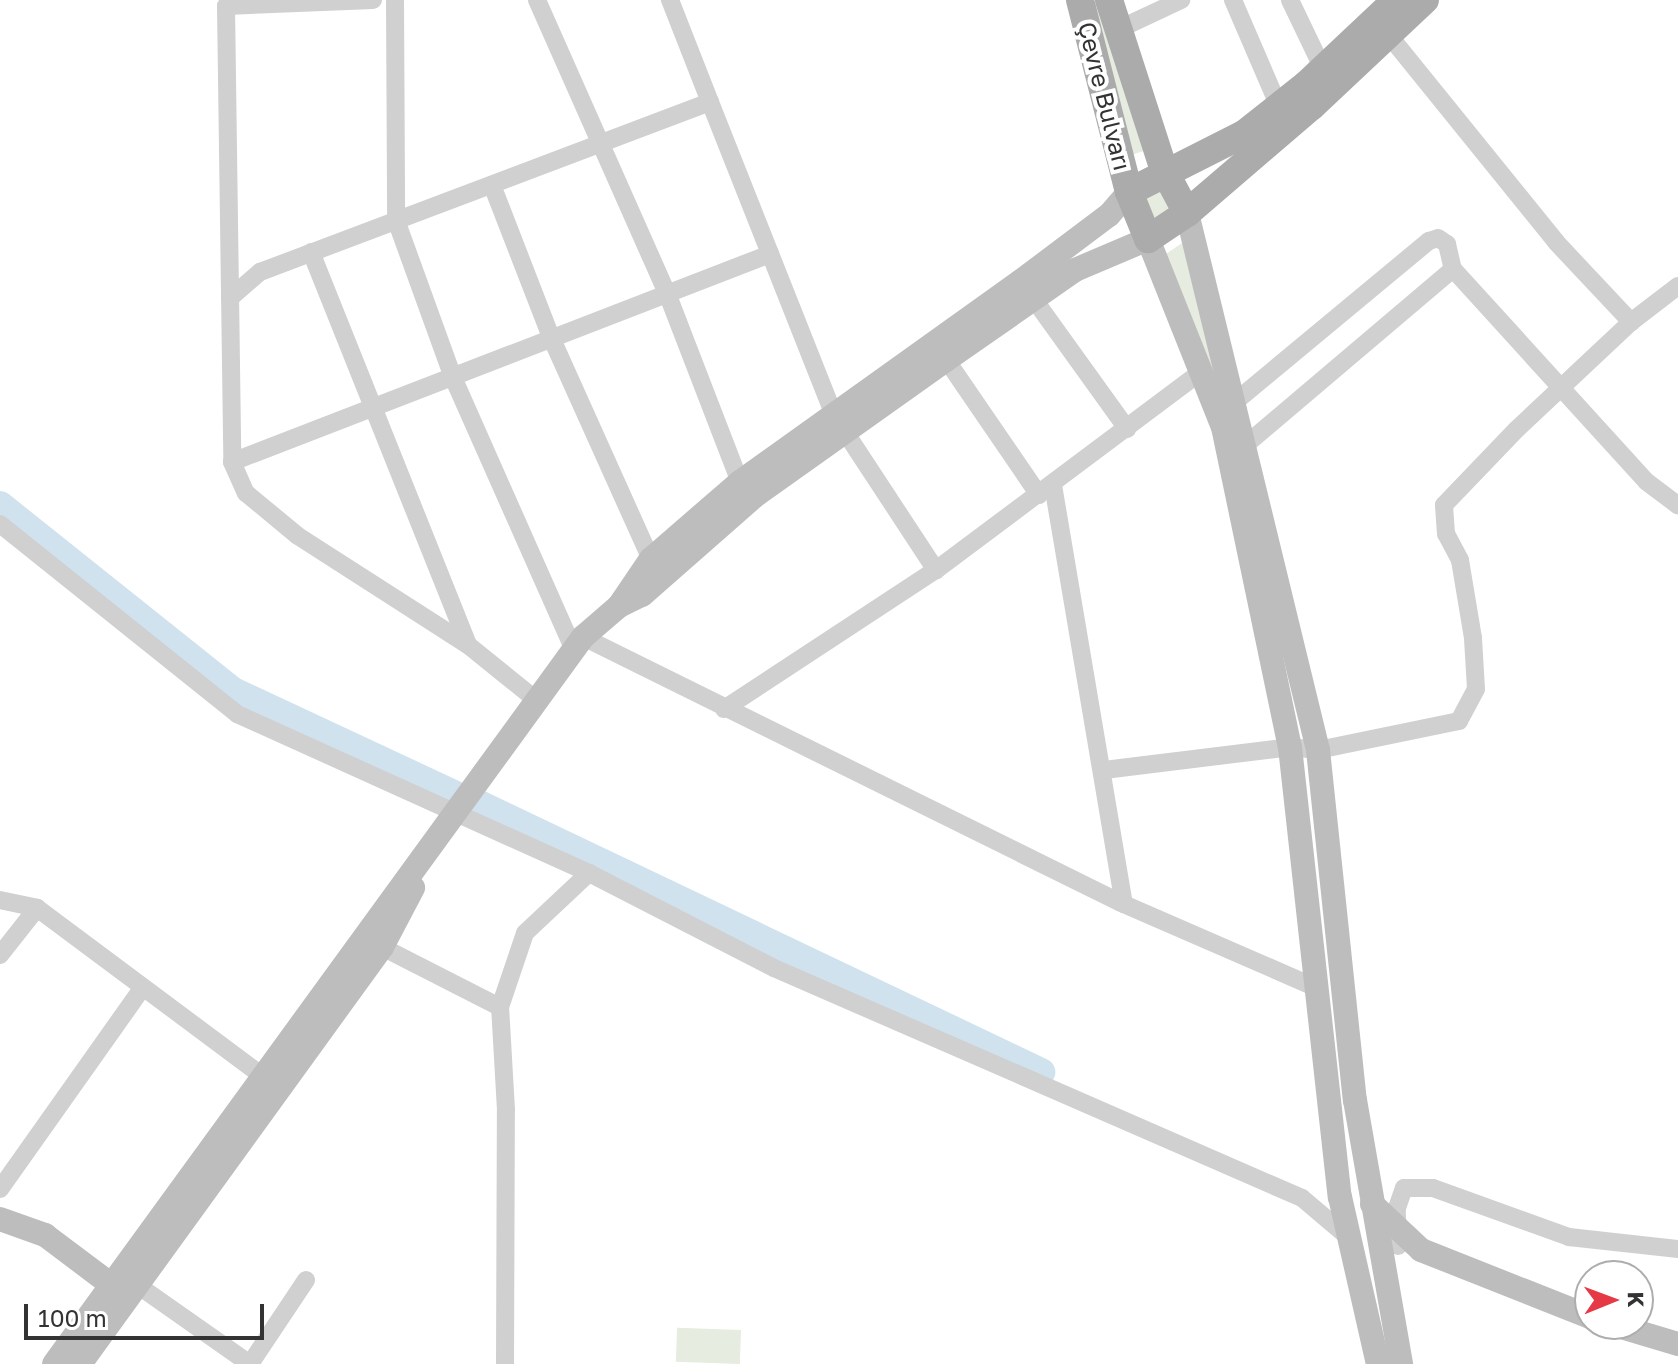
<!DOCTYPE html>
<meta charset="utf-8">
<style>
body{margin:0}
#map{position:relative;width:1678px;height:1364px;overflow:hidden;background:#fff;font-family:"Golos Text",sans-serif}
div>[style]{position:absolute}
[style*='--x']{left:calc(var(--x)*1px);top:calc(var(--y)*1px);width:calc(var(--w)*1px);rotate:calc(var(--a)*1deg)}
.green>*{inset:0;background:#e6ecdf;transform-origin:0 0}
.river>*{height:28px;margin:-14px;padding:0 14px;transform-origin:14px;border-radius:14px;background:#cfe2ee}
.street>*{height:18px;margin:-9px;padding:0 9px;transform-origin:9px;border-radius:9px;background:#d0d0d0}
.secondary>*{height:24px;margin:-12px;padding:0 12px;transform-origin:12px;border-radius:12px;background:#bdbdbd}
.primary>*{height:28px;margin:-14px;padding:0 14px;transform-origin:14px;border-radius:14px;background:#ababab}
span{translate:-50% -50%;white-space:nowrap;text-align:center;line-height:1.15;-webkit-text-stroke:8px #fff;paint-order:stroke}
.street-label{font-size:24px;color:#333}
.north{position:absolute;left:1574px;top:1260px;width:80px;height:80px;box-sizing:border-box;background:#fff;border:2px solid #adadad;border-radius:50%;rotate:89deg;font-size:22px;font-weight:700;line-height:32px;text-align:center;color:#333}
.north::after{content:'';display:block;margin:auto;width:28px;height:36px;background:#e63946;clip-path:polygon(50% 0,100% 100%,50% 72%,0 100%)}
.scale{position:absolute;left:24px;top:1304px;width:240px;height:36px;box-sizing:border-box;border:4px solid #333;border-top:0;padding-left:10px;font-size:24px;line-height:28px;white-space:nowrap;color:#333;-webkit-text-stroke:6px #fff;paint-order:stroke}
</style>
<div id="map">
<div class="green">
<i style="clip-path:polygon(1099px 1px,1144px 151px,1131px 155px,1091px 2px)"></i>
<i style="clip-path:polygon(1158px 188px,1172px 200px,1168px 214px,1153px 218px,1142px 197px)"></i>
<i style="clip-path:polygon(1182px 243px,1223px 389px,1217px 389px,1163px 256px)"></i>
<i style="left:741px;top:1330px;width:34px;height:64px;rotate:92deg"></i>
</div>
<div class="river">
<i style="--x:0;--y:505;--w:298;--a:38.6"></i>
<i style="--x:233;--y:691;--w:244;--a:25"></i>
<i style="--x:479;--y:804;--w:623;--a:25.49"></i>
</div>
<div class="street">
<i style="--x:373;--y:0;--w:147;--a:177.7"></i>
<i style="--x:226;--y:6;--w:456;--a:89.2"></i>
<i style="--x:232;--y:462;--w:34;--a:66"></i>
<i style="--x:246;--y:493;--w:67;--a:39.6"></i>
<i style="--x:298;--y:536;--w:202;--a:32.7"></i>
<i style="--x:468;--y:645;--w:86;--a:38.9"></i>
<i style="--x:395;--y:0;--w:220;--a:89.7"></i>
<i style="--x:396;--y:220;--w:165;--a:70.1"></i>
<i style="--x:452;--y:375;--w:301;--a:66.1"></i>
<i style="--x:537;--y:0;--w:321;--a:66.1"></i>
<i style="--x:667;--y:293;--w:203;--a:68.9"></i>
<i style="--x:1233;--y:0;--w:116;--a:66.7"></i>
<i style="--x:1290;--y:0;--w:76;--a:64.4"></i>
<i style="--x:1383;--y:28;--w:275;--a:51"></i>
<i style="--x:1556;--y:242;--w:110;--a:46.8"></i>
<i style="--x:1117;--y:30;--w:71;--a:-25.1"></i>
<i style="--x:710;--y:102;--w:337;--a:68.4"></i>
<i style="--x:834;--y:415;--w:186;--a:56.7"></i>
<i style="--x:492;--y:185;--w:163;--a:68.8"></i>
<i style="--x:551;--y:337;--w:243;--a:65.8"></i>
<i style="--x:311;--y:252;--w:423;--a:68.2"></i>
<i style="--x:1453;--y:269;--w:288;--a:47.7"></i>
<i style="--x:1647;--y:482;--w:39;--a:37"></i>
<i style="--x:1028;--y:291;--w:170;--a:54.3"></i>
<i style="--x:230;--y:298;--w:40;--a:-41"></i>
<i style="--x:260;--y:272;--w:481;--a:-20.7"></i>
<i style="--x:710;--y:102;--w:110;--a:-111.4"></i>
<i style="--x:939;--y:349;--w:177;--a:55.6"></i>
<i style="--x:1236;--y:401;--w:251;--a:-39.7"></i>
<i style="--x:1429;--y:241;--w:9;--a:-18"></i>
<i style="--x:1438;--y:238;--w:11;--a:34"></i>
<i style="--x:1447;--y:244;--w:26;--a:77"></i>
<i style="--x:1453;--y:269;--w:270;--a:139.7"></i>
<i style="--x:232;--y:462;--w:577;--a:-21.14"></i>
<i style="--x:1053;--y:485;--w:425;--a:80.4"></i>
<i style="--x:0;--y:524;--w:304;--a:38.7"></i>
<i style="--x:237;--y:714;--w:386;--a:24.3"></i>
<i style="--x:589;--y:873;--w:208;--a:27.2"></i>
<i style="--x:774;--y:968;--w:576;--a:23.54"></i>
<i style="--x:1302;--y:1198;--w:59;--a:40.2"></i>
<i style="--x:583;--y:637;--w:598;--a:26.31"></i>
<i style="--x:1119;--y:902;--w:218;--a:23.5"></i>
<i style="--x:724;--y:709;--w:254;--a:-33.3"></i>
<i style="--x:936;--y:570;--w:332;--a:-36.8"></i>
<i style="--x:1104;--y:770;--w:187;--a:-7"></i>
<i style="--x:1290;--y:747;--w:28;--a:6"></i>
<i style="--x:1318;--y:750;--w:144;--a:-11.6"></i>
<i style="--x:1459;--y:721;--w:36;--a:-62"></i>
<i style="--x:1476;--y:689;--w:51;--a:-93.4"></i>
<i style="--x:1473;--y:638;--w:79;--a:-99.5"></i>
<i style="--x:1460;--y:560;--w:30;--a:-118"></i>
<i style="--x:1446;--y:534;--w:29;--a:-94"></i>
<i style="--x:1444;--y:505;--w:105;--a:-46.2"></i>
<i style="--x:1517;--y:429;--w:156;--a:-43.2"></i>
<i style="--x:1631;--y:322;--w:59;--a:-37.5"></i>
<i style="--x:0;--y:900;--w:38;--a:12"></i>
<i style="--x:382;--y:947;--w:132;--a:27"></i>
<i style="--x:0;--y:955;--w:60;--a:-51.8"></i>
<i style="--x:37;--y:908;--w:279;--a:36.7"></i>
<i style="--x:0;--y:1189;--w:247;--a:-54.7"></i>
<i style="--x:1398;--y:1246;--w:38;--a:-92"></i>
<i style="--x:1397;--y:1208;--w:21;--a:-71"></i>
<i style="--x:1404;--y:1188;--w:29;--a:0"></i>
<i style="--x:1433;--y:1188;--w:145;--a:19.8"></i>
<i style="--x:1569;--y:1237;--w:110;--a:6.3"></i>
<i style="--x:136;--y:1284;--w:139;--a:35.1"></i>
<i style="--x:250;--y:1364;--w:101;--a:-56.3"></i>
<i style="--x:505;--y:1364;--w:254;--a:-89.8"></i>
<i style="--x:506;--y:1110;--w:103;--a:-93.3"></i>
<i style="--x:500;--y:1007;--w:78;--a:-71.3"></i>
<i style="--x:525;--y:933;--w:88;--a:-43.2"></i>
</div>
<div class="secondary">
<i style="--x:1187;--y:213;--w:553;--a:76.29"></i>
<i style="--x:1318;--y:750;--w:352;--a:84"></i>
<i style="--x:1355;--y:1100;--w:268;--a:80.1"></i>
<i style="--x:619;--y:606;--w:57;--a:-55.8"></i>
<i style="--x:651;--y:559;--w:118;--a:-40.9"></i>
<i style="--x:740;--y:482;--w:345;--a:-35.6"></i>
<i style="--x:1021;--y:281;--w:110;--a:-36.9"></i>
<i style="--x:1109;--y:215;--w:30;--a:-49"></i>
<i style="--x:1372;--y:1204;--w:67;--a:43.2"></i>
<i style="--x:1421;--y:1250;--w:182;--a:21.6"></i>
<i style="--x:0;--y:1219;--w:48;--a:19.6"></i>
<i style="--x:45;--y:1235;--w:85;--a:36.9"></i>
<i style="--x:1611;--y:1324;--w:70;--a:16.6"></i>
<i style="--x:54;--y:1364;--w:899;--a:-53.96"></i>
<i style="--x:583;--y:637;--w:48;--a:-40.7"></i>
<i style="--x:619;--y:606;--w:25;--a:-26"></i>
<i style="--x:642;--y:595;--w:152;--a:-41.3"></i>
<i style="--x:756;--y:495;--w:233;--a:-35.4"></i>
<i style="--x:946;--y:360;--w:157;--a:-34.9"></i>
<i style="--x:1075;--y:270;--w:79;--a:-23"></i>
<i style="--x:1148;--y:239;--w:202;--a:68.3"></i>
<i style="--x:1223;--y:427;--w:327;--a:78.2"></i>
<i style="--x:1290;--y:747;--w:453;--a:83.7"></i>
<i style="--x:1340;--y:1197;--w:171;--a:77.2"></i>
<i style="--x:80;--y:1364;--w:515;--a:-54.09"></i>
<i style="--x:382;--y:947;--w:67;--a:-62.3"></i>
</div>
<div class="primary">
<i style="--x:1080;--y:0;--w:198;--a:75.7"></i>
<i style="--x:1129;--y:192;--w:51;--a:68"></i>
<i style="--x:1148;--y:239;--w:47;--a:-33.7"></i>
<i style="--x:1187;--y:213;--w:165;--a:-40.6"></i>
<i style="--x:1312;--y:106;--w:155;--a:-43.2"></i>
<i style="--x:1109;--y:0;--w:179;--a:72.1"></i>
<i style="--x:1164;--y:170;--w:49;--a:61.9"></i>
<i style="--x:1129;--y:192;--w:129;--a:-26.8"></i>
<i style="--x:1244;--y:134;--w:80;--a:-38.4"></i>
<i style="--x:1307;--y:84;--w:122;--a:-43.3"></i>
</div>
<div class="street-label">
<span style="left:1105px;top:96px;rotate:76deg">Çevre Bulvarı</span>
</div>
<div class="north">K</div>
<div class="scale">100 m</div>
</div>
